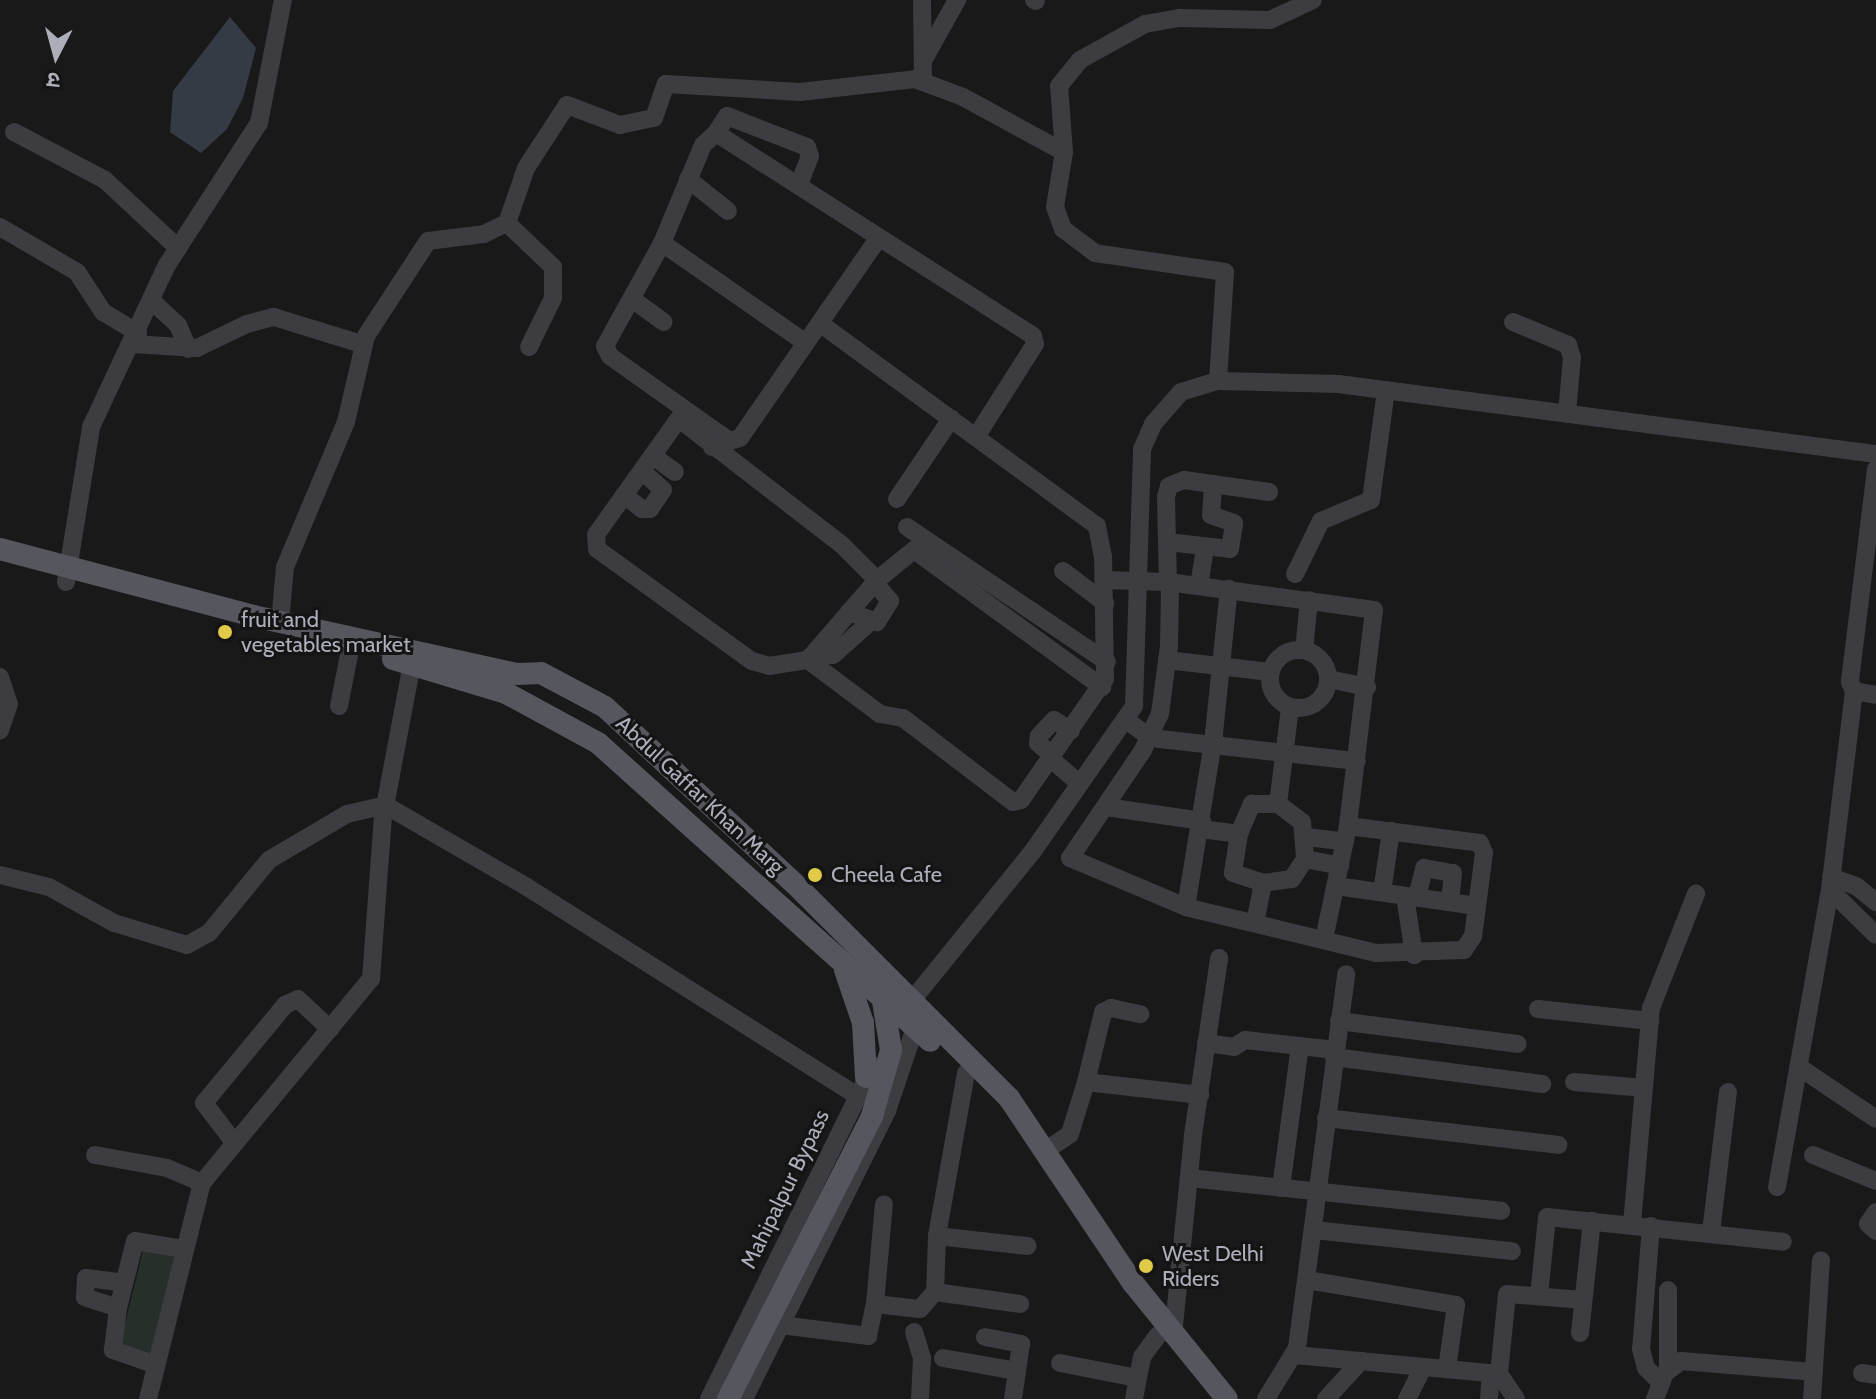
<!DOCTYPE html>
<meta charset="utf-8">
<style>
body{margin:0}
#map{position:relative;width:1876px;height:1399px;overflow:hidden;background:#19191a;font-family:Cabin,"Noto Sans Devanagari",sans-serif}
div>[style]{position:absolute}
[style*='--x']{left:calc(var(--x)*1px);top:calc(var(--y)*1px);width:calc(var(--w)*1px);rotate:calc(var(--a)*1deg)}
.green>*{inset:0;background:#272f2a}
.water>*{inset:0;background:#353b44}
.minor>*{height:18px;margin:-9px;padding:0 9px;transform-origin:9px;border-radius:9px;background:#3c3c41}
.minor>.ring{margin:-9px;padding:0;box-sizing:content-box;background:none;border:18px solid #3c3c41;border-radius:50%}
.major>*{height:22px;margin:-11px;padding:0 11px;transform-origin:11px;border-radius:11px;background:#56565e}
.dots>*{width:22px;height:22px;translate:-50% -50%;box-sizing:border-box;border:4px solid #141415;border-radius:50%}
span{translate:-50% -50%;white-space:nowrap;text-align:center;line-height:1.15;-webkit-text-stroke:6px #141415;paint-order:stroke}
.poi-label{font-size:22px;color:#acaeb9}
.left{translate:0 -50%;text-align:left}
.street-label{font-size:22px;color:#acaeb9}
.north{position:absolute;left:16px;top:16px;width:80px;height:80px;-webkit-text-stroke:6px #141415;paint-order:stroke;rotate:186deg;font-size:22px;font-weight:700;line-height:32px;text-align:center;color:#acaeb9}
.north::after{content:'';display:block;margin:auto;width:28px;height:36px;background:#acaeb9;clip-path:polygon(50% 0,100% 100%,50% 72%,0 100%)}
</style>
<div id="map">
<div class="green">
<i style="clip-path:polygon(145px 1243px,177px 1255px,155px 1351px,149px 1354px,122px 1348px,121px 1340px)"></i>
</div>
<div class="water">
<i style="clip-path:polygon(230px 17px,256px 48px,243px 98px,227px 129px,201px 153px,170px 132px,173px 91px)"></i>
</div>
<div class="minor">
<i style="--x:922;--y:0;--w:81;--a:89.3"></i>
<i style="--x:1034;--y:0;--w:2;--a:27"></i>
<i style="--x:924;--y:59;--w:68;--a:-60.8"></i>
<i style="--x:14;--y:132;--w:103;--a:27.8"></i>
<i style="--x:105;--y:180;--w:100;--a:43"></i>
<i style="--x:716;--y:133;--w:20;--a:-57"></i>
<i style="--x:727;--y:116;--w:86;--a:21.2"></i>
<i style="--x:807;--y:147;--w:9;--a:72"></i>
<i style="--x:810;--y:156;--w:31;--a:111"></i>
<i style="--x:688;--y:179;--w:51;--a:38.7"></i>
<i style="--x:0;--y:227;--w:89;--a:30.3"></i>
<i style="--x:77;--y:272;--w:48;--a:57"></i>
<i style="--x:103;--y:312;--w:41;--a:31"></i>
<i style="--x:662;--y:243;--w:175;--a:34.8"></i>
<i style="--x:632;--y:299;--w:39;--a:36"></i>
<i style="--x:151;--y:300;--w:37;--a:43"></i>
<i style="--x:178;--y:325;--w:26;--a:67"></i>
<i style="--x:1513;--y:322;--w:60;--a:22.7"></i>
<i style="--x:1568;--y:345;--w:13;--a:72"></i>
<i style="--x:1572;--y:357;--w:56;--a:95.1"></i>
<i style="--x:132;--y:344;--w:65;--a:3.5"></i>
<i style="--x:197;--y:348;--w:55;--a:-25.6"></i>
<i style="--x:247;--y:324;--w:28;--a:-15"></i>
<i style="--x:274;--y:317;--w:92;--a:17.1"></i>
<i style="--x:529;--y:347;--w:55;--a:-63.9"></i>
<i style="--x:553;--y:298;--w:31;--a:-90"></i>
<i style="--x:553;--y:267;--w:64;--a:-136.3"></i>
<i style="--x:507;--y:223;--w:58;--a:-70.9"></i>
<i style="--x:526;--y:168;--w:75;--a:-56.9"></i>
<i style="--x:567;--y:105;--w:57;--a:20.7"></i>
<i style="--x:620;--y:125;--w:35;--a:-12"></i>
<i style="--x:654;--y:118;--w:36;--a:-71"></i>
<i style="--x:666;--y:84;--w:134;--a:3.4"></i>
<i style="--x:800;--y:92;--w:116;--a:-6.4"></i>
<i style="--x:915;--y:79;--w:51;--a:20.6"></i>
<i style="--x:963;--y:97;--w:115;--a:28.6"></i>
<i style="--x:1218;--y:381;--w:109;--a:-86.3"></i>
<i style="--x:1225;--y:272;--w:131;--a:-171.7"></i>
<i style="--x:1095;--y:253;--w:40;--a:-143"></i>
<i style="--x:1063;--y:229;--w:23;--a:-110"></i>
<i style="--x:1055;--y:207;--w:56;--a:-80.7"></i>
<i style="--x:1064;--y:152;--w:66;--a:-94.3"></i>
<i style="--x:1059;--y:86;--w:33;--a:-51"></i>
<i style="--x:1080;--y:60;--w:74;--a:-29"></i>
<i style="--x:1145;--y:24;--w:36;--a:-10"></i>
<i style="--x:1180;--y:18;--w:90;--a:1.3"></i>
<i style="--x:1270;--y:20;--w:47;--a:-24.9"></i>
<i style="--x:685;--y:410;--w:153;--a:125.5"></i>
<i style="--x:596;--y:535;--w:14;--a:86"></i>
<i style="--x:597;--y:549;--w:191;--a:35.9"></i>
<i style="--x:752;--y:661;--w:18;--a:16"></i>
<i style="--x:769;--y:666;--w:39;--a:-9"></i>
<i style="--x:808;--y:660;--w:90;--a:36.9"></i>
<i style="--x:880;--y:714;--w:23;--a:10"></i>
<i style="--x:903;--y:718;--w:138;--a:37.4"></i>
<i style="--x:1013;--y:802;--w:8;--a:-14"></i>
<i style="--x:1021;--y:800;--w:147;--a:-55.2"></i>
<i style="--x:1105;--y:679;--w:122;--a:-90.9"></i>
<i style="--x:1103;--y:557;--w:32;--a:-101"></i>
<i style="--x:1097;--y:526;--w:343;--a:-143.8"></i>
<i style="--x:679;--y:419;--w:206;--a:37.7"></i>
<i style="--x:842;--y:545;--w:49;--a:45"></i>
<i style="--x:721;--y:435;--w:136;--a:-144.6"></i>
<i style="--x:610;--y:356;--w:11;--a:-117"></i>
<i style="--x:605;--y:346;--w:118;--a:-61"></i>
<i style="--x:662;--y:243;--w:106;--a:-67.3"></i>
<i style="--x:703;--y:145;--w:18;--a:-43"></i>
<i style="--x:716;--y:133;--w:376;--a:32.6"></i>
<i style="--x:1033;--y:336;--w:8;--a:76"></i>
<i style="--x:1035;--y:344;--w:110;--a:122.4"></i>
<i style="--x:712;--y:447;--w:15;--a:-53"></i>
<i style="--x:721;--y:435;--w:11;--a:34"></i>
<i style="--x:730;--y:441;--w:10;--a:-17"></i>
<i style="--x:740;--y:438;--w:244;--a:-55.3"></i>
<i style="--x:653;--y:456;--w:27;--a:36"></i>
<i style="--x:1876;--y:469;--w:215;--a:97"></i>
<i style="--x:1850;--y:682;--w:10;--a:66"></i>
<i style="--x:1854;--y:691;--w:22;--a:10"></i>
<i style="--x:624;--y:495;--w:23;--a:38"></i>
<i style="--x:642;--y:509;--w:8;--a:0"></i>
<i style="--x:650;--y:509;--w:23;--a:-56"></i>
<i style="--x:663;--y:490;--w:28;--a:-138"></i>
<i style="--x:897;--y:499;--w:97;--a:-56"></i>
<i style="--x:907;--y:527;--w:241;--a:34"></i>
<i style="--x:1167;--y:542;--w:63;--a:6.3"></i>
<i style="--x:1230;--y:549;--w:26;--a:-81"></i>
<i style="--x:1234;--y:523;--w:24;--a:-161"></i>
<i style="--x:1211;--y:515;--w:31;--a:-86"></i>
<i style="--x:1063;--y:571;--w:53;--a:37.3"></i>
<i style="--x:1295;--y:574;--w:59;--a:-63.9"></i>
<i style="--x:1321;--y:521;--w:54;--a:-22.8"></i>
<i style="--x:1371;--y:500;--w:111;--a:-82.2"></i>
<i style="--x:1104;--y:580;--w:64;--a:1.8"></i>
<i style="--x:1168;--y:582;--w:208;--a:7.7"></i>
<i style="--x:1374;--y:610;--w:218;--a:96.9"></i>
<i style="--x:1348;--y:826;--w:133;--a:7.3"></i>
<i style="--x:1480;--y:843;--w:11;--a:68"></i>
<i style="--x:1484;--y:853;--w:84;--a:97.5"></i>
<i style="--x:1473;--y:936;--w:17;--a:123"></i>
<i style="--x:1464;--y:950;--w:88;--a:178"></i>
<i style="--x:1376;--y:953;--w:195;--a:-166.4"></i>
<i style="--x:1186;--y:907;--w:126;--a:-157.1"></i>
<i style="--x:1070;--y:858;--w:130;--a:-55.9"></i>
<i style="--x:1143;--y:750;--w:40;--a:-65"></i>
<i style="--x:1160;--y:714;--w:69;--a:-82.5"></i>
<i style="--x:1169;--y:646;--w:56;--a:-89"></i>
<i style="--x:1170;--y:590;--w:8;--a:-104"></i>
<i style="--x:1168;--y:582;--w:40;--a:-91.4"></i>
<i style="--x:1167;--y:542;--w:45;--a:-91.3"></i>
<i style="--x:1166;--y:497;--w:11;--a:-75"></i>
<i style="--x:1169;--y:486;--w:16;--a:-22"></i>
<i style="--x:1184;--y:480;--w:86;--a:8"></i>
<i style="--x:66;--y:582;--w:157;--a:-80.8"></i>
<i style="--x:91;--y:427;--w:179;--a:-64.9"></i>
<i style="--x:167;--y:265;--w:169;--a:-57.1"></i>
<i style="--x:259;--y:123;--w:125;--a:-79"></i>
<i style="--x:1199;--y:586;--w:39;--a:-81"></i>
<i style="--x:849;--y:612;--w:30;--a:20"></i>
<i style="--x:877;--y:622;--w:25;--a:-58"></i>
<i style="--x:890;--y:601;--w:25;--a:-130"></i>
<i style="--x:280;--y:622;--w:55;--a:-84.8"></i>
<i style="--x:285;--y:567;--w:157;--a:-67.2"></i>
<i style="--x:346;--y:422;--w:88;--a:-76.9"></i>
<i style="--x:366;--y:336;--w:113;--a:-56.9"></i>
<i style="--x:428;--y:241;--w:56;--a:-7.1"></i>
<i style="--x:484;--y:234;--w:25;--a:-26"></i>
<i class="ring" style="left:1270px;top:650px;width:40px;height:40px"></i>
<i style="--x:1304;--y:650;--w:50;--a:-84.3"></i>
<i style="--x:811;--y:656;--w:22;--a:-3"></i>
<i style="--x:833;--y:655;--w:48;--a:-41.6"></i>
<i style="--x:808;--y:660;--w:106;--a:-49.2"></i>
<i style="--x:877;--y:580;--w:48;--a:-39"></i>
<i style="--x:914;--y:550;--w:233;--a:36.1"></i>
<i style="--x:1167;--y:660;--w:104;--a:6.6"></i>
<i style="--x:0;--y:677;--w:28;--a:72"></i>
<i style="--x:9;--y:704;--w:28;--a:109"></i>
<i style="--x:1329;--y:679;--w:39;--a:12"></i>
<i style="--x:1854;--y:691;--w:200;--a:96.9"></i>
<i style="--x:1830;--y:890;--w:64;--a:44.4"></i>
<i style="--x:339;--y:706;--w:57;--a:-78.9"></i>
<i style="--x:1126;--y:720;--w:31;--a:36"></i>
<i style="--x:1151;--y:738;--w:207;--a:6.4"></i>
<i style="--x:1053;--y:756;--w:20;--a:-139"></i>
<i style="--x:1038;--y:743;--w:7;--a:-82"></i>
<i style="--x:1039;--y:736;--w:22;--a:-47"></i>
<i style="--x:1054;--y:720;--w:20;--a:33"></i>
<i style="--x:1051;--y:759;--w:37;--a:41"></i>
<i style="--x:1278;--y:804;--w:97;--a:-82.9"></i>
<i style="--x:1106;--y:807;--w:97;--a:8.3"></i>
<i style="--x:1200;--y:829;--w:39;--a:7"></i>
<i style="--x:1239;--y:834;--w:39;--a:99"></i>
<i style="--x:1233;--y:873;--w:32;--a:18"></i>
<i style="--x:1239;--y:834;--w:33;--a:-67"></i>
<i style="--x:1252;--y:804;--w:26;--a:0"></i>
<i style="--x:1278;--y:804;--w:30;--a:37"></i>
<i style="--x:1302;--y:822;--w:37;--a:85"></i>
<i style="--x:1305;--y:859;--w:36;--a:11"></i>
<i style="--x:1307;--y:837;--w:38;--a:7"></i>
<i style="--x:0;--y:875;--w:50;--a:13.8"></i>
<i style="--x:49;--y:887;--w:74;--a:29"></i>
<i style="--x:114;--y:923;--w:76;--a:16.8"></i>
<i style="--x:187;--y:945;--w:25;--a:-29"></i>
<i style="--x:209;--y:933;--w:94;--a:-50.6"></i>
<i style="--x:269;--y:860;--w:91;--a:-30.5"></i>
<i style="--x:347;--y:814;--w:39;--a:-13"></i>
<i style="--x:385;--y:805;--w:164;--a:30"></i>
<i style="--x:527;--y:887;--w:391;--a:32.3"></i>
<i style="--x:1831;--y:877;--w:27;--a:20"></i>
<i style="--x:1856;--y:886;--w:26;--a:39"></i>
<i style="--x:1336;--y:886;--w:142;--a:8.1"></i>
<i style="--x:1382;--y:892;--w:62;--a:-81.6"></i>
<i style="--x:1405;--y:896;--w:60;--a:81.3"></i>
<i style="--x:1417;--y:897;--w:30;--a:-76"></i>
<i style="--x:1424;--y:868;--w:29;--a:10"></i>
<i style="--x:1453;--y:873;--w:29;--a:96"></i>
<i style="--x:1186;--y:907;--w:166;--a:-80.7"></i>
<i style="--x:1213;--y:743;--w:155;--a:-84.1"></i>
<i style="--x:1255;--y:923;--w:41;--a:-78.7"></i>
<i style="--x:1263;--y:883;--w:29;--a:-8"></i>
<i style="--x:1292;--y:879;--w:24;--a:-57"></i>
<i style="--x:1324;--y:939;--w:116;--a:-78"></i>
<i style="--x:905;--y:1009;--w:203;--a:-51"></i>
<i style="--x:1033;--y:851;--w:177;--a:-55.1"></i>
<i style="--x:1134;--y:706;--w:257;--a:-88.2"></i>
<i style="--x:1142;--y:449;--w:27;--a:-66"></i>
<i style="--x:1153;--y:424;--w:43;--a:-48.8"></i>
<i style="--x:1181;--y:392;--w:39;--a:-17"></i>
<i style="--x:1218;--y:381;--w:120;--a:1.4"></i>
<i style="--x:1338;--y:384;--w:543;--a:7.41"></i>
<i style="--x:1538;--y:1009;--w:113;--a:6.1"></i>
<i style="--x:1339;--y:1021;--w:180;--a:7.3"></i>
<i style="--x:1206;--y:1043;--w:28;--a:8"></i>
<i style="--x:1234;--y:1047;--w:13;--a:-32"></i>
<i style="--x:1245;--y:1040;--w:82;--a:6.3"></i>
<i style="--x:1334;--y:1057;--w:210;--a:7.4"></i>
<i style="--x:1802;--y:1069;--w:89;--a:34"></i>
<i style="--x:966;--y:1073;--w:166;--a:100.1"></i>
<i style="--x:937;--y:1236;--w:56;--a:92"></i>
<i style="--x:935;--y:1292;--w:86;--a:8"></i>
<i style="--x:1086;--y:1082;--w:72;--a:-76.3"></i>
<i style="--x:1103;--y:1012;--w:9;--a:-27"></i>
<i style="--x:1111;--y:1008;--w:30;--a:12"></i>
<i style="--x:1574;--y:1082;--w:70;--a:4.9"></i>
<i style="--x:1326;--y:1118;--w:234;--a:6.6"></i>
<i style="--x:233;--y:1141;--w:48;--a:-127.3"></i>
<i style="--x:204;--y:1103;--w:127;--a:-50.4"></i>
<i style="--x:285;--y:1005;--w:14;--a:-25"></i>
<i style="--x:298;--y:999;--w:44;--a:43.2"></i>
<i style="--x:1045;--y:1151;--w:30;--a:-34"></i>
<i style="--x:1070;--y:1134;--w:54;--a:-72.9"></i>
<i style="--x:1086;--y:1082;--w:115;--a:6.5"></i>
<i style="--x:95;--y:1155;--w:73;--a:10.2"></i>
<i style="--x:167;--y:1168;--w:38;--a:23"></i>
<i style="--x:1813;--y:1155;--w:68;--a:22.4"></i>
<i style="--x:1189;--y:1178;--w:314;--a:6"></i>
<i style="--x:1777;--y:1187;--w:302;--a:-79.9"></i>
<i style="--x:1281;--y:1188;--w:143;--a:-82.4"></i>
<i style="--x:1876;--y:1212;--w:14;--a:124"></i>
<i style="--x:1868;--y:1224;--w:11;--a:41"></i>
<i style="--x:1632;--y:1224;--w:217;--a:-85"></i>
<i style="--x:1651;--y:1008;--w:123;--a:-68.5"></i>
<i style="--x:1651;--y:1226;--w:123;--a:94.6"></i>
<i style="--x:1641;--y:1349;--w:20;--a:75"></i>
<i style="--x:1646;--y:1368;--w:20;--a:45"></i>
<i style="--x:1314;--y:1230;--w:199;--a:6.1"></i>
<i style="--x:1711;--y:1232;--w:141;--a:-83.1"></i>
<i style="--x:937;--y:1236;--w:91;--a:6.3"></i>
<i style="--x:1307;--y:1280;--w:151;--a:9.5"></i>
<i style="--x:1456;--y:1305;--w:65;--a:98"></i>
<i style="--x:1668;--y:1290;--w:78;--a:90"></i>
<i style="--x:1539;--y:1295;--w:78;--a:-84.1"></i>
<i style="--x:1547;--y:1217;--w:237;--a:6"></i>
<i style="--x:875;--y:1304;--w:100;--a:-84.9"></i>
<i style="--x:118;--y:1308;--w:35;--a:-162"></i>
<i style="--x:85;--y:1297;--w:19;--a:-87"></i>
<i style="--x:86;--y:1278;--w:38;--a:7"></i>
<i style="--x:781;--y:1325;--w:88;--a:7.2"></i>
<i style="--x:868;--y:1336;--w:33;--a:-78"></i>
<i style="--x:875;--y:1304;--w:45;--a:6.3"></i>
<i style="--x:920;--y:1309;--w:23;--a:-49"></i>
<i style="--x:914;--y:1332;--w:27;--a:73"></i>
<i style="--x:922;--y:1358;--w:41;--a:92.8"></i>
<i style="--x:1580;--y:1333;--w:113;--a:-83.9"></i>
<i style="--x:1173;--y:1336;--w:202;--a:-84.3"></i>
<i style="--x:1193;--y:1135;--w:179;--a:-81.6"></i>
<i style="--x:985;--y:1337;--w:37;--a:11"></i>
<i style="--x:1021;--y:1344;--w:56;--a:98.3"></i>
<i style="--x:1295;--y:1355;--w:205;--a:5.3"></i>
<i style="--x:943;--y:1358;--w:75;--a:10"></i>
<i style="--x:1060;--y:1363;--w:78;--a:11"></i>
<i style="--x:156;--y:1365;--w:46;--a:-160.8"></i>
<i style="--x:113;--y:1350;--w:42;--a:-83.2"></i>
<i style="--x:118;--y:1308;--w:69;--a:-75.8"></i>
<i style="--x:135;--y:1241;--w:50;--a:9.3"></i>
<i style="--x:1862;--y:1373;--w:14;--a:8"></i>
<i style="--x:148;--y:1399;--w:223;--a:-76"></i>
<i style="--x:202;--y:1183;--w:265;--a:-50.4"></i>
<i style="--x:371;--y:979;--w:162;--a:-85.8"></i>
<i style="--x:383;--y:817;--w:157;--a:-79.3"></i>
<i style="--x:709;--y:1399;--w:372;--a:-63.8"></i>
<i style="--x:744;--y:1399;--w:322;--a:-63.6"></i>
<i style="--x:887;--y:1111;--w:100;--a:-71.4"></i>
<i style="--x:1134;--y:1399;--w:43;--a:-79.2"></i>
<i style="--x:1142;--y:1357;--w:27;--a:-54"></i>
<i style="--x:1266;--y:1399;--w:60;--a:-58.7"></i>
<i style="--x:1297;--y:1348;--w:377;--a:-82.5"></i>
<i style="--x:1326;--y:1399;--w:52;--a:-47.4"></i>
<i style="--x:1407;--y:1399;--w:36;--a:-63"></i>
<i style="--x:1489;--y:1399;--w:16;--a:-86"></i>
<i style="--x:1516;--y:1399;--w:30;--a:-124"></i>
<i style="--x:1499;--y:1374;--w:80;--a:-84.3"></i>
<i style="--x:1507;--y:1294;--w:76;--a:4.5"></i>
<i style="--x:1655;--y:1399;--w:28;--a:-69"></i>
<i style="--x:1665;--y:1373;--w:20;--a:-37"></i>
<i style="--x:1681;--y:1361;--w:133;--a:4.7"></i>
<i style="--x:1812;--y:1399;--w:139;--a:-86.3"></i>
</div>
<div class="major">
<i style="--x:0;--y:549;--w:262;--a:14.8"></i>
<i style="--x:253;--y:616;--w:269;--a:12.4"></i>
<i style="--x:516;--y:674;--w:25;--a:-2"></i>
<i style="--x:541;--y:673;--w:72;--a:28"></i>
<i style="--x:605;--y:707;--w:270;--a:43"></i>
<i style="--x:802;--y:891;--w:293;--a:45"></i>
<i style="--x:1009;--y:1098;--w:223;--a:56.2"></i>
<i style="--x:1133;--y:1283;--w:149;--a:51"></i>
<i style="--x:393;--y:659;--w:118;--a:16.7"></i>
<i style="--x:506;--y:693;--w:105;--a:28.5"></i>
<i style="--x:598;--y:743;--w:446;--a:41.9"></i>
<i style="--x:845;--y:970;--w:56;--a:71.2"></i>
<i style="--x:863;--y:1023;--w:54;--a:86.8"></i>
<i style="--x:728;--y:1399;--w:318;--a:-63"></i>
<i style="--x:872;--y:1116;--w:69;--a:-73.9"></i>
<i style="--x:891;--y:1050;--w:50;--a:-99.3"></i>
</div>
<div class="dots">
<i style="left:225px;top:632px;background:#e2ca49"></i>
<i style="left:815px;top:875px;background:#e2ca49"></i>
<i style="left:1146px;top:1266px;background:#e2ca49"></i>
</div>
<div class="poi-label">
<span class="left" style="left:241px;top:632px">fruit and<br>vegetables market</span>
<span class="left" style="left:831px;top:875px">Cheela Cafe</span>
<span class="left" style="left:1162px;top:1266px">West Delhi<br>Riders</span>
</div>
<div class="street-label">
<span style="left:700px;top:795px;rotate:43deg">Abdul Gaffar Khan Marg</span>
<span style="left:785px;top:1189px;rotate:-64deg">Mahipalpur Bypass</span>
</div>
<div class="north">उ</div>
</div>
